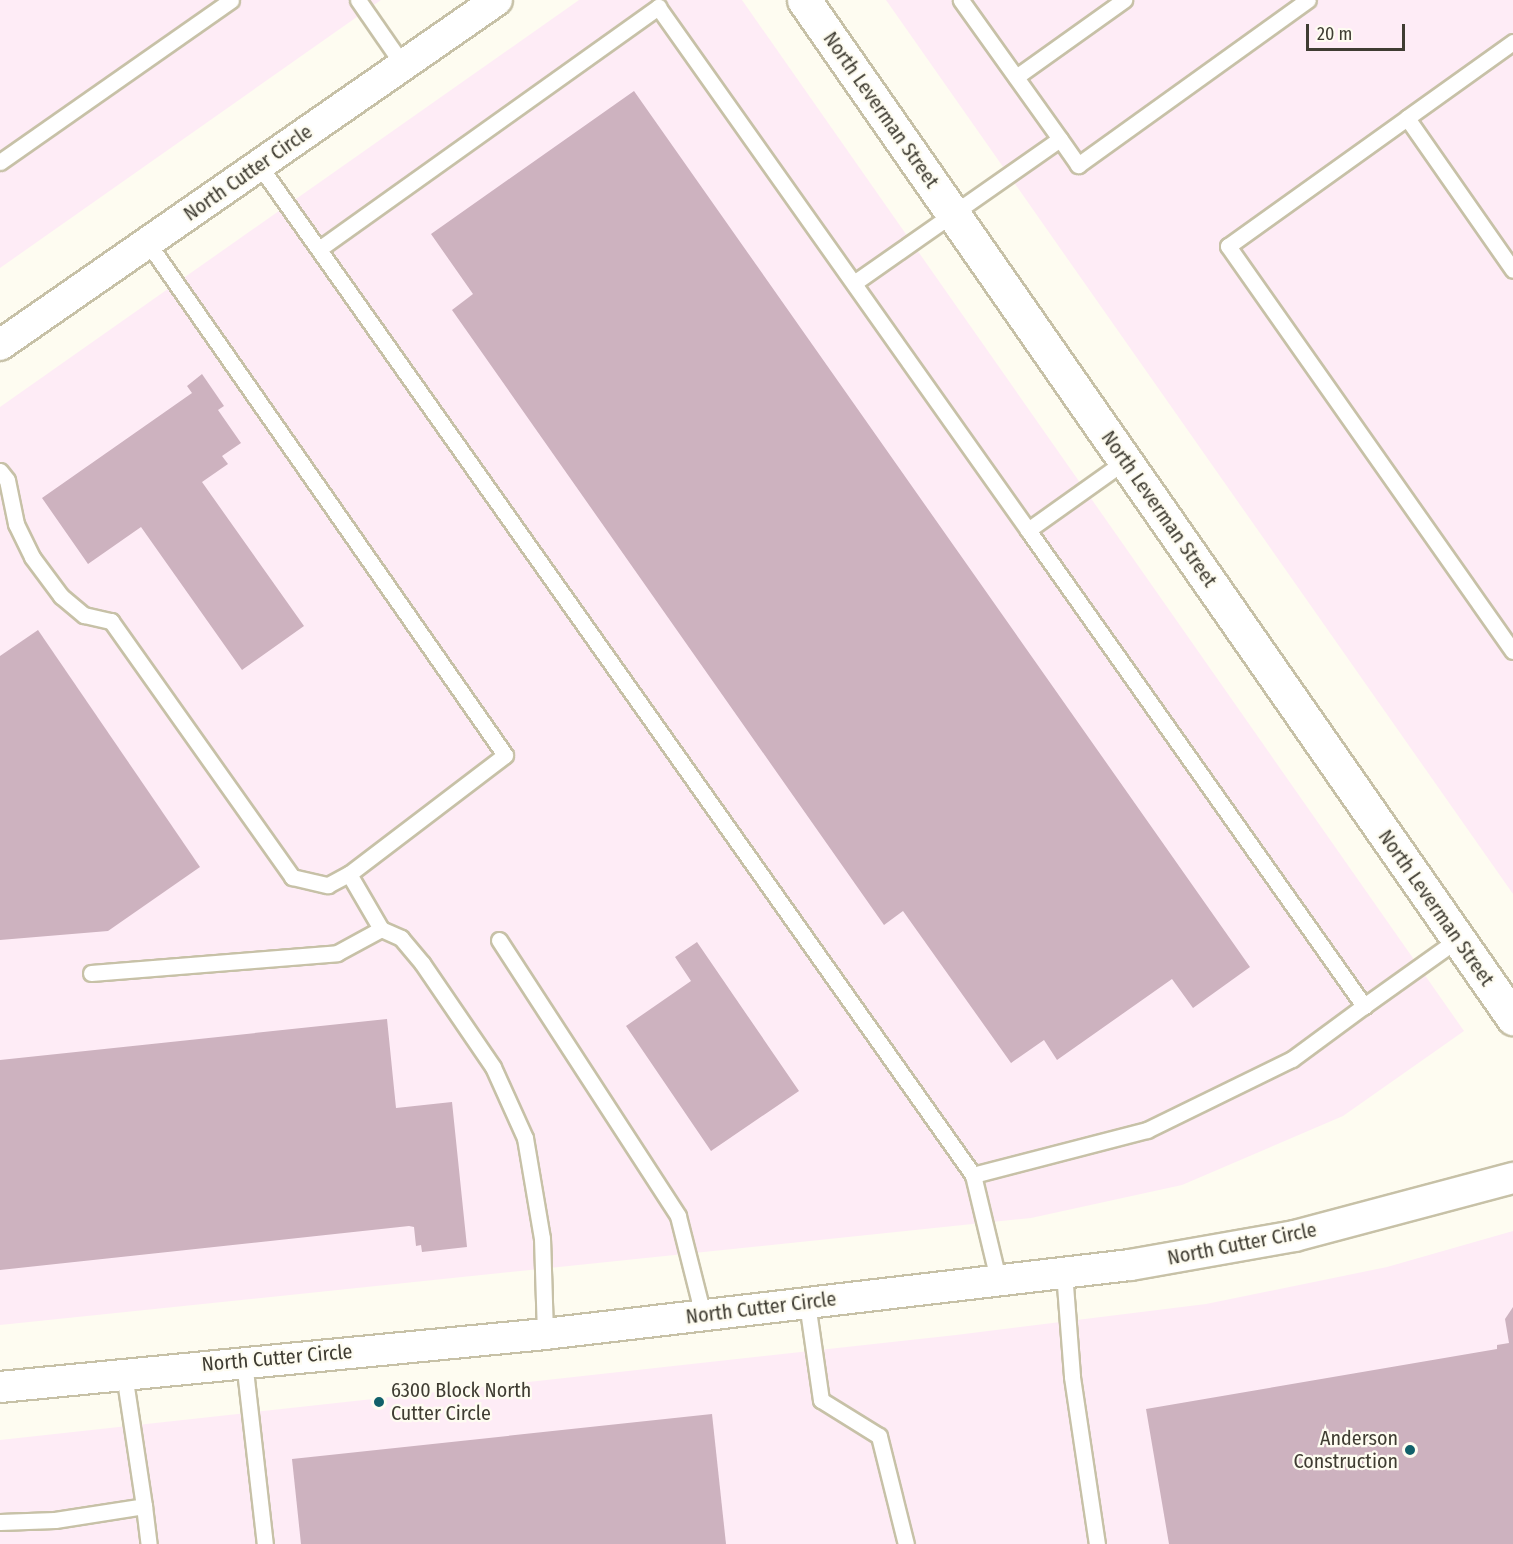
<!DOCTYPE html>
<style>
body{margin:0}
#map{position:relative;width:1513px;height:1544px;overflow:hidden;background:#fefcf1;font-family:"Fira Sans Condensed",sans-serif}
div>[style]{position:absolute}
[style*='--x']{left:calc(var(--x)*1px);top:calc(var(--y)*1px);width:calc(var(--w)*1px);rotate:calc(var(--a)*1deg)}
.industrial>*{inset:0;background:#feecf6}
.building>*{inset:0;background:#cdb2bf}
.roads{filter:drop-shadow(2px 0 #c7c1a7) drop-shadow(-2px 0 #c7c1a7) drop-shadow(0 2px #c7c1a7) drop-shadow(0 -2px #c7c1a7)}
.lane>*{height:15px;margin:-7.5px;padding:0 7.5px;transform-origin:7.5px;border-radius:7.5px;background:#fff}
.street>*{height:30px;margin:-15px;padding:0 15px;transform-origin:15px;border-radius:15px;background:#fff}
.secondary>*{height:33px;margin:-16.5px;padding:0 16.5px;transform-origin:16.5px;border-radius:16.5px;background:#fff}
.dots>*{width:16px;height:16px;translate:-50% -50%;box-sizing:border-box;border:3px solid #fefcf1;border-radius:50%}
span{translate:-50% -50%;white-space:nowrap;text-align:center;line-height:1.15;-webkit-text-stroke:4.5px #fefcf1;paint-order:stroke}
.street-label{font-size:20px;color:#3f3c32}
.poi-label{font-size:20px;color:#3f3c32}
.left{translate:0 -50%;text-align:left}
.right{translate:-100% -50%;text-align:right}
.scale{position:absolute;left:1306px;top:24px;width:99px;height:27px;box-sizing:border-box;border:3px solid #3f3c32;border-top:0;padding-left:8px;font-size:18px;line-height:21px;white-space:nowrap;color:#3f3c32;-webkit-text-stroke:4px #fefcf1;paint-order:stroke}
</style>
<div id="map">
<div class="industrial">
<i style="clip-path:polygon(0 0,381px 0,0 268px)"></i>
<i style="clip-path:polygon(579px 0,742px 0,1464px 1031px,1343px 1116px,1182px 1185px,1031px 1218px,0 1325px,0 407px)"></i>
<i style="clip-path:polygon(886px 0,1513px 0,1513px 894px)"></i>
<i style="clip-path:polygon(1513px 1231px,1513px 1544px,0 1544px,0 1440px,956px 1335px,1206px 1304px,1387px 1267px)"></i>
</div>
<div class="building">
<i style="clip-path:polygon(634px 91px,1250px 967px,1193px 1008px,1172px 979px,1057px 1060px,1044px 1040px,1011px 1063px,903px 911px,884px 925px,452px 310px,473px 294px,431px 234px)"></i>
<i style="clip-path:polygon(202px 374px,224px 406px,218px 410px,241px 443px,222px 456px,228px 464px,202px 482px,304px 626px,242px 670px,141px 527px,88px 564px,42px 498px,192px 393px,187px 386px)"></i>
<i style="clip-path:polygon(38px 630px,200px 867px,108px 931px,0 940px,0 656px)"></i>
<i style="clip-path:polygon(697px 942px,799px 1091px,711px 1151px,626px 1026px,691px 981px,675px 957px)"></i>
<i style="clip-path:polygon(387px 1019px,396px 1108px,452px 1102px,467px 1247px,422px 1252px,421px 1245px,416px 1246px,414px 1227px,409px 1226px,0 1270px,0 1060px)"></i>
<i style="clip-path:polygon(1513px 1307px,1513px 1544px,1169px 1544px,1146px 1409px,1497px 1349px,1497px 1345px,1509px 1343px,1505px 1319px)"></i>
<i style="clip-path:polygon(712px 1414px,726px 1544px,301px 1544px,292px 1459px)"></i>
</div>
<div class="roads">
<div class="lane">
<i style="--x:358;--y:0;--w:79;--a:55.3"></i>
<i style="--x:1513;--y:42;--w:130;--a:144.4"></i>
<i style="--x:1407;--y:118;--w:185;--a:55.1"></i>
<i style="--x:1016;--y:77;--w:133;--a:-35.5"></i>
<i style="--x:1407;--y:118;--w:220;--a:144.4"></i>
<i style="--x:1228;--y:246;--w:495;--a:54.9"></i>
<i style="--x:1060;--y:139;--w:32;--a:55"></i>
<i style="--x:1078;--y:165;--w:283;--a:-35.7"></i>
<i style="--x:0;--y:162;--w:282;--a:-35"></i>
<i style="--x:259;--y:165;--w:1237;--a:54.74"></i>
<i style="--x:319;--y:249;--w:417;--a:-35.5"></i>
<i style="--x:658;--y:7;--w:641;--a:54.72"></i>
<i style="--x:854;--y:283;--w:251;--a:-35"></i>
<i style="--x:1060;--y:139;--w:171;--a:-125.5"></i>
<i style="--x:1125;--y:461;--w:119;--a:144.6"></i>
<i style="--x:1028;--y:530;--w:583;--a:54.78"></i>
<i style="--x:1364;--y:1006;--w:115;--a:-35.5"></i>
<i style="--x:0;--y:471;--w:11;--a:52"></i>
<i style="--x:7;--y:480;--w:45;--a:78.4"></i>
<i style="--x:16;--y:524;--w:37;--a:64"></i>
<i style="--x:32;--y:557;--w:49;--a:53.4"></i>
<i style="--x:61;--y:596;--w:30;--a:40"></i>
<i style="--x:84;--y:615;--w:28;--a:13"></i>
<i style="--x:111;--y:621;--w:314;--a:54.7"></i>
<i style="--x:292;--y:877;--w:37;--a:13"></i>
<i style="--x:328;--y:885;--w:24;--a:-28"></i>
<i style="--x:349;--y:874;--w:196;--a:-37.3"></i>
<i style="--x:505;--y:755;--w:624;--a:-124.89"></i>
<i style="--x:349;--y:874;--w:64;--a:59.8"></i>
<i style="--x:381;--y:929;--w:22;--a:24"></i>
<i style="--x:401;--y:938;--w:33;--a:50"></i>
<i style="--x:422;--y:963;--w:126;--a:55.7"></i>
<i style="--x:493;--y:1067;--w:78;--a:65.7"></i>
<i style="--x:525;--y:1138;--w:101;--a:80.4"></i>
<i style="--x:542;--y:1238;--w:96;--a:88.2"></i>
<i style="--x:499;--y:940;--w:329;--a:57"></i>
<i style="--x:678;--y:1216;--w:102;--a:75.8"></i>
<i style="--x:91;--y:973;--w:247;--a:-4.6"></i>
<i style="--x:337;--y:953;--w:50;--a:-28.6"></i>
<i style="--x:1064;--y:1272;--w:105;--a:85.6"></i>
<i style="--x:1072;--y:1377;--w:169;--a:81.5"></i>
<i style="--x:998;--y:1279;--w:107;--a:-103.5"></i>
<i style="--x:973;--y:1175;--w:180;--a:-14.5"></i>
<i style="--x:1147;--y:1130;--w:161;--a:-26.1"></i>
<i style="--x:1292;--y:1059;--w:89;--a:-36.4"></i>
<i style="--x:807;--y:1303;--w:98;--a:81.8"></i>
<i style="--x:821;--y:1400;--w:68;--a:31.8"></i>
<i style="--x:879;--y:1436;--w:111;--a:76"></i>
<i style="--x:244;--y:1361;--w:184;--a:83.5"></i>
<i style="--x:144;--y:1506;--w:38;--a:83"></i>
<i style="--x:0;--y:1522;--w:55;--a:-2.1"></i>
<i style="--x:55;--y:1520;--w:90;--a:-8.9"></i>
<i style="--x:144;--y:1506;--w:134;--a:-98.6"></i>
</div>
<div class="street">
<i style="--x:0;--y:345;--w:605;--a:-34.77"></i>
<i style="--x:0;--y:1387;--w:548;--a:-5.55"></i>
<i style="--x:545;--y:1334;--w:589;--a:-6.73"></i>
<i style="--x:1130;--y:1265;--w:168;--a:-10"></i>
<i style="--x:1295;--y:1236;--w:226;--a:-14.9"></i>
</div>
<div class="secondary">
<i style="--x:804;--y:0;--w:1241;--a:55.14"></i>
</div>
</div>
<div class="dots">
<i style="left:379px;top:1402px;background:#11606a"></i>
<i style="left:1410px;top:1450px;background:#11606a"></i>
</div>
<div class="street-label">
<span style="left:881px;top:110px;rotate:55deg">North Leverman Street</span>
<span style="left:248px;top:173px;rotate:-35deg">North Cutter Circle</span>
<span style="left:1159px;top:509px;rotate:55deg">North Leverman Street</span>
<span style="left:1436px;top:908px;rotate:55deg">North Leverman Street</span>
<span style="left:1242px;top:1244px;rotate:-11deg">North Cutter Circle</span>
<span style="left:761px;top:1308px;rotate:-7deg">North Cutter Circle</span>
<span style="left:277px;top:1358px;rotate:-5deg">North Cutter Circle</span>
</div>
<div class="poi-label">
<span class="left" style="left:391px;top:1402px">6300 Block North<br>Cutter Circle</span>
<span class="right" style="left:1398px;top:1450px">Anderson<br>Construction</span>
</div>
<div class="scale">20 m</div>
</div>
